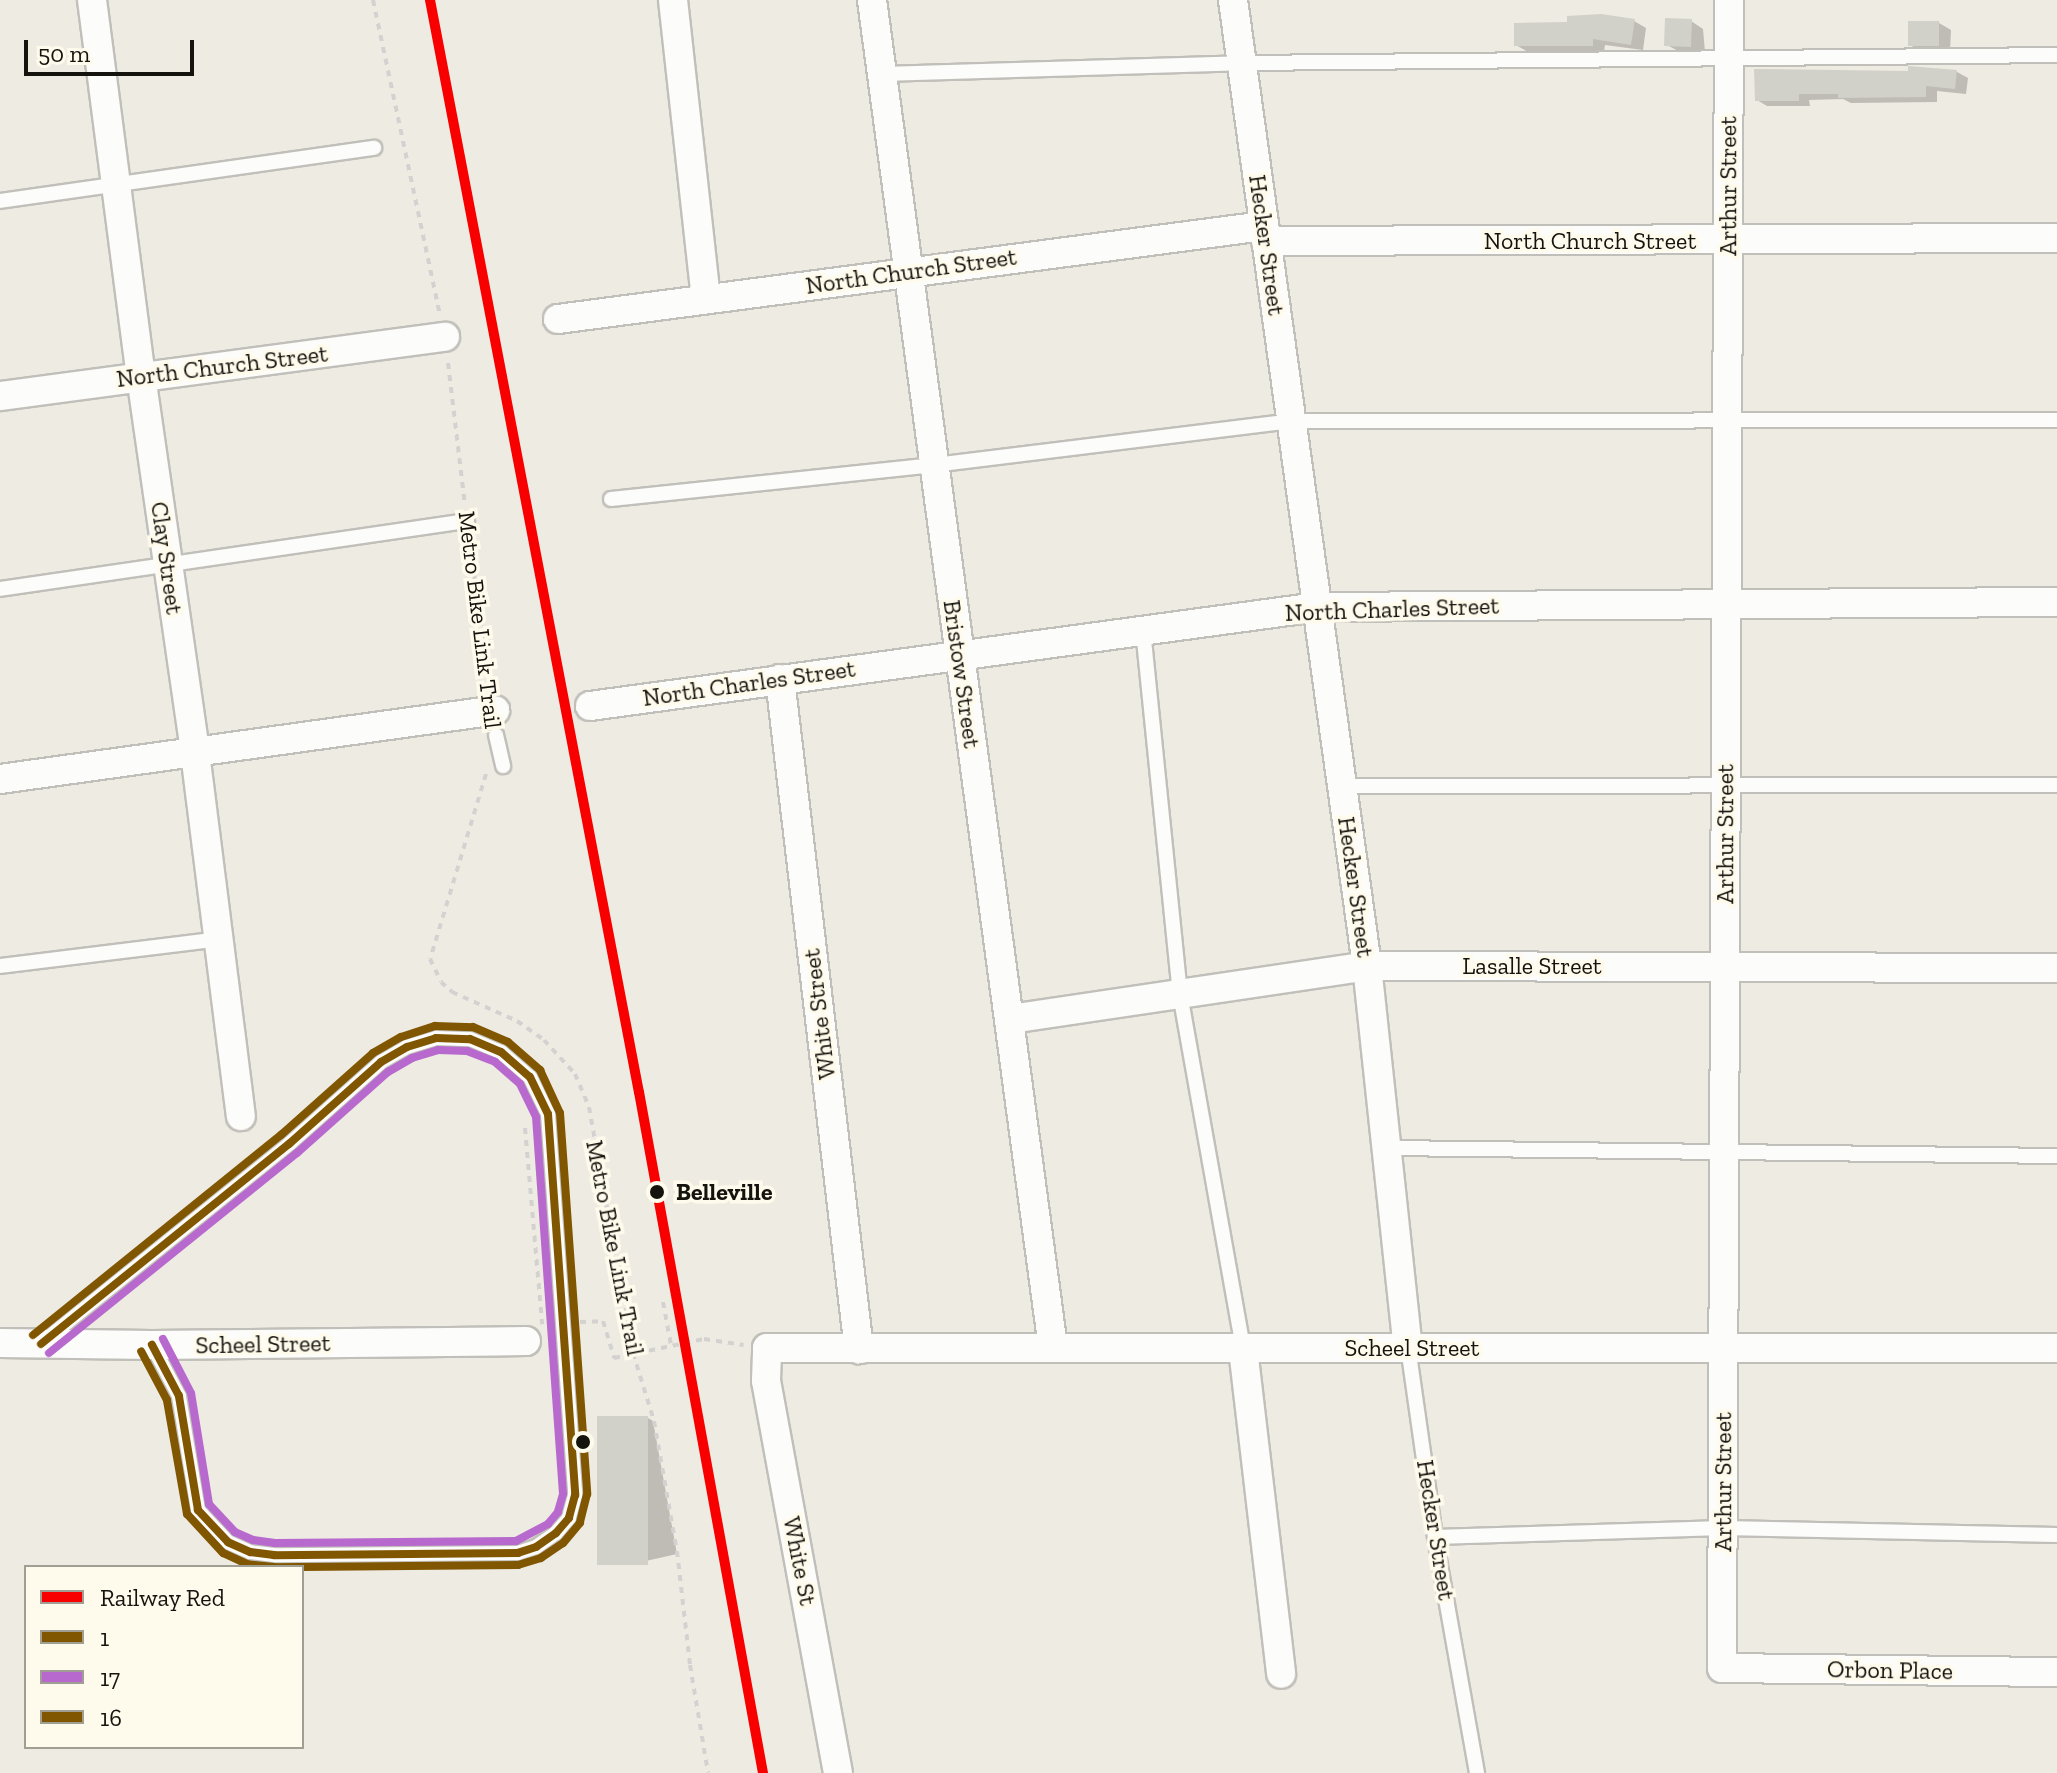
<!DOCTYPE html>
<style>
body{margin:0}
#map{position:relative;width:2057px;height:1773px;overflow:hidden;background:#eeebe3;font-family:"Zilla Slab",serif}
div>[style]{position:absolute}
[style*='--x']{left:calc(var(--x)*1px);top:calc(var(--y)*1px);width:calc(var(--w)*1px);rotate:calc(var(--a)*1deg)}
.shadow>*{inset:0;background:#0003}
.building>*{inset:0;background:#d1d0c9;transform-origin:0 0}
.path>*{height:4px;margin-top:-2px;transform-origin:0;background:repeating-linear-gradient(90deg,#d3d2d0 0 6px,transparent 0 12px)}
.roads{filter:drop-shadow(2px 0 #c1bfb9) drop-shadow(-2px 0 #c1bfb9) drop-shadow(0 2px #c1bfb9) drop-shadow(0 -2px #c1bfb9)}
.lane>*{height:14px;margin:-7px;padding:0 7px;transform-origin:7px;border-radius:7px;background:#fcfcfb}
.street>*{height:28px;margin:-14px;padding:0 14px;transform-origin:14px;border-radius:14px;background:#fcfcfb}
.bus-1>*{height:8px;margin:-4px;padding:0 4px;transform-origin:4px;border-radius:4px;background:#815601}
.bus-2>*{height:8px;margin:-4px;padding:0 4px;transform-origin:4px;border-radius:4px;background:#b869cd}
.bus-3>*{height:8px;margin:-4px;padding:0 4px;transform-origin:4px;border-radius:4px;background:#815601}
.rail-1>*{height:10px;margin:-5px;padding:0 5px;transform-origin:5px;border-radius:5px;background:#f80000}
.dots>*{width:22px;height:22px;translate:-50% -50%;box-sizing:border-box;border:4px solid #fffbec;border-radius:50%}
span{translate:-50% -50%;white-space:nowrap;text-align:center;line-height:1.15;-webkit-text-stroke:7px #fffbec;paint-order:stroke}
.street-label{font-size:24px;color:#14130e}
.stop-label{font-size:24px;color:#14130e;font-weight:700}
.left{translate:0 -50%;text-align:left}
.legend{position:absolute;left:24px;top:1565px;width:280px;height:184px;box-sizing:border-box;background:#fffbec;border:2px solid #a19e93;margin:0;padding:10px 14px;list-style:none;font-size:24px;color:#14130e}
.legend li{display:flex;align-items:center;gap:16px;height:40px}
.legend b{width:40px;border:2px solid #a19e93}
.scale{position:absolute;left:24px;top:40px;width:170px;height:36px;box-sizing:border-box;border:4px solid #14130e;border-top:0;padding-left:10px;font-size:24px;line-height:28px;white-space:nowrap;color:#14130e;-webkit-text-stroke:6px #fffbec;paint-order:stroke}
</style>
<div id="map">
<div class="shadow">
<i style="clip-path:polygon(1634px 21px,1646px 28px,1643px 50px,1605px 45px,1604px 52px,1528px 52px,1516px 45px)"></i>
<i style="clip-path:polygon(1691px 21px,1703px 29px,1705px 52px,1680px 52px,1667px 45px)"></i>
<i style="clip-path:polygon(1939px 23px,1951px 30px,1950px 52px,1922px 52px,1910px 45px)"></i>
<i style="clip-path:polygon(1910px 68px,1957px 72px,1968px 78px,1966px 94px,1937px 91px,1937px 102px,1851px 103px,1843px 99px,1809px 100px,1810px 106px,1767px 106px,1757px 100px,1910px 73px)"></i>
<i style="clip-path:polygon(648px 1418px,653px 1421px,677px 1554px,628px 1565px,623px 1562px)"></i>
</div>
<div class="building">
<i style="clip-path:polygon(1601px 14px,1635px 19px,1631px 45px,1593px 39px,1593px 46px,1514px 46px,1514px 23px,1567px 22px,1567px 16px)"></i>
<i style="left:1665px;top:18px;width:27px;height:28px;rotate:2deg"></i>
<i style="left:1908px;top:21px;width:31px;height:25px"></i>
<i style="clip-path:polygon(1908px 66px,1957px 70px,1955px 89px,1926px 86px,1926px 97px,1838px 98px,1838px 94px,1799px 94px,1799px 101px,1755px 101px,1754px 69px,1908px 71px)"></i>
<i style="left:597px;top:1416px;width:51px;height:149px"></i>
</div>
<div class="path">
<i style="--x:373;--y:0;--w:321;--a:78"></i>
<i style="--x:448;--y:363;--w:143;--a:83.2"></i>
<i style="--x:469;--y:537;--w:151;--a:82"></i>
<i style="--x:486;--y:774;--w:193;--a:106.8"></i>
<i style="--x:430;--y:959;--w:25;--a:64"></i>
<i style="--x:441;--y:982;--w:15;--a:42"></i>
<i style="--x:452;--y:992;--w:71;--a:24"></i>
<i style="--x:517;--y:1021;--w:33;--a:35"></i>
<i style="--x:544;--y:1040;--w:46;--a:47.6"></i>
<i style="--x:575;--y:1074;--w:36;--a:67"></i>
<i style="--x:589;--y:1107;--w:250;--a:79.9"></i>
<i style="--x:633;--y:1353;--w:71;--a:72.8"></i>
<i style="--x:654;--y:1421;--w:132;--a:80"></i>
<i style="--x:677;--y:1551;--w:115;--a:83.5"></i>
<i style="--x:690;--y:1665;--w:109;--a:80.5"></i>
<i style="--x:525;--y:1128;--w:197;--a:85"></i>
<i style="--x:663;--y:1302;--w:44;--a:79.5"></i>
<i style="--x:580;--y:1322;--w:23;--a:-2"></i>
<i style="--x:603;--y:1321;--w:39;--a:73"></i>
<i style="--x:614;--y:1358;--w:92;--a:-11.9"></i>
<i style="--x:704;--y:1339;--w:40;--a:8.5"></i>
</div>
<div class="roads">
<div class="lane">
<i style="--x:881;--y:74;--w:361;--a:-1.7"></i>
<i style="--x:1242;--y:63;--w:815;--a:-0.56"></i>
<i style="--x:0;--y:201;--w:378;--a:-8.1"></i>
<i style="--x:611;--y:499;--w:325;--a:-6"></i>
<i style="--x:934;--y:465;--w:361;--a:-7"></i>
<i style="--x:1292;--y:421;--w:765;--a:-0.07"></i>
<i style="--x:0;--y:589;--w:472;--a:-8.3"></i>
<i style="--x:1143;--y:630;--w:366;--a:84.2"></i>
<i style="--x:1180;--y:994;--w:361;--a:79.9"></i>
<i style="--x:496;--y:735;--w:32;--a:77"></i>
<i style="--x:1342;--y:786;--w:715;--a:-0.08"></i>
<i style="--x:0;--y:966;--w:221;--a:-7"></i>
<i style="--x:1386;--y:1148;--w:671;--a:0.68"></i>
<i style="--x:44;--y:1341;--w:314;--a:-38.8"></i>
<i style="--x:289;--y:1144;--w:123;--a:-41.7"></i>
<i style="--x:381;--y:1062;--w:30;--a:-30"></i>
<i style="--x:407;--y:1047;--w:30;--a:-17"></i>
<i style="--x:436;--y:1038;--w:34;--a:2"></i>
<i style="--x:470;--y:1039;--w:34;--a:23"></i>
<i style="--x:501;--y:1052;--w:38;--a:41"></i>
<i style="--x:530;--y:1077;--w:41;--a:64.1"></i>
<i style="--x:548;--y:1114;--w:382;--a:85.9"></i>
<i style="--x:575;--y:1495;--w:24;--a:105"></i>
<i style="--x:569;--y:1518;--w:20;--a:131"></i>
<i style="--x:556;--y:1533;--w:24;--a:145"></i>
<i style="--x:536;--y:1547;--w:19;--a:162"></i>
<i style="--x:518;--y:1553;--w:244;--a:179.5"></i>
<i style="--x:274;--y:1555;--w:24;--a:-173"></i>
<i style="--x:250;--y:1552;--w:24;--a:-156"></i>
<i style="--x:228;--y:1542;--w:44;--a:-133.2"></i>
<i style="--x:198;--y:1510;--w:116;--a:-99.5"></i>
<i style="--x:179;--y:1396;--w:58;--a:-117.9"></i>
<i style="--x:1408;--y:1347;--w:192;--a:81.9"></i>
<i style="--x:1435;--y:1537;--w:240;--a:79.9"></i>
<i style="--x:1435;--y:1537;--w:288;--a:-1.8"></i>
<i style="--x:1723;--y:1528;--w:334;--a:1.2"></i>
</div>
<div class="street">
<i style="--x:92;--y:0;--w:379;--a:82.6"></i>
<i style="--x:141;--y:376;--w:381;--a:81.8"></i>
<i style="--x:195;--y:753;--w:366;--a:82.8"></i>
<i style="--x:673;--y:0;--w:301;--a:83.7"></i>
<i style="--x:872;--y:0;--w:1360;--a:82.35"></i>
<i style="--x:1233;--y:0;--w:975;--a:82.1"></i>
<i style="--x:1367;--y:966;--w:383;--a:83.9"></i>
<i style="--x:1729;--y:0;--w:1668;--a:90.24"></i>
<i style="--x:1722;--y:1668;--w:335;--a:0.7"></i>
<i style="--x:1266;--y:241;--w:791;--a:-0.22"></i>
<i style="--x:558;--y:319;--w:711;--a:-7.51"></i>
<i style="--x:0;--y:396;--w:449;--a:-7.6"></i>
<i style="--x:780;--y:679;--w:675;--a:83.28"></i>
<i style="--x:590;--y:706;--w:734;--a:-7.75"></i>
<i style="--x:1317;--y:607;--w:740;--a:-0.39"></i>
<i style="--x:0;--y:779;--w:500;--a:-7.9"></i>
<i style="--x:1010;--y:1019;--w:361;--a:-8.4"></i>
<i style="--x:1367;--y:966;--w:690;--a:0.17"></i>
<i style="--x:0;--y:1343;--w:152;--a:0.8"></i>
<i style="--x:152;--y:1345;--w:374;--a:-0.6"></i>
<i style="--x:1243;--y:1349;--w:327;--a:83.3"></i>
<i style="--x:838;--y:1773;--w:399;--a:-100.4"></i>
<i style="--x:766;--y:1381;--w:33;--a:-88"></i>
<i style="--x:767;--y:1348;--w:1290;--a:0"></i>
</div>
</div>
<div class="bus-1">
<i style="--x:41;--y:1344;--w:319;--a:-38.9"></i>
<i style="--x:289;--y:1144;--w:123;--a:-41.7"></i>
<i style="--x:381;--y:1062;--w:30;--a:-30"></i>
<i style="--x:407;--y:1047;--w:30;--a:-17"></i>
<i style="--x:436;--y:1038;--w:34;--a:2"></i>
<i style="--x:470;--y:1039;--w:34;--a:23"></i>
<i style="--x:501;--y:1052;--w:38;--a:41"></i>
<i style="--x:530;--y:1077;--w:41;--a:64.1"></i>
<i style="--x:548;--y:1114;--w:382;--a:85.9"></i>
<i style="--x:575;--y:1495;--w:24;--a:105"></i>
<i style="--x:569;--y:1518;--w:20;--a:131"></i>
<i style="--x:556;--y:1533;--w:24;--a:145"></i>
<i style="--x:536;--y:1547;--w:19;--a:162"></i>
<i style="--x:518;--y:1553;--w:244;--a:179.5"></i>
<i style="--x:274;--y:1555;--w:24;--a:-173"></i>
<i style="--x:250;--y:1552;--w:24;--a:-156"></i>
<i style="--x:228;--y:1542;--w:44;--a:-133.2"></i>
<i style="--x:198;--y:1510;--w:116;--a:-99.5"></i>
<i style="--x:179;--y:1396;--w:58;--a:-117.9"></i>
</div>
<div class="bus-2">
<i style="--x:49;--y:1353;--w:319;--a:-38.9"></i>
<i style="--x:297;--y:1153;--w:122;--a:-41.7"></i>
<i style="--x:388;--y:1072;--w:28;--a:-30"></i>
<i style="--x:412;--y:1058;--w:27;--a:-17"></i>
<i style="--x:438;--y:1050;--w:29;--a:2"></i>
<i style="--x:467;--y:1051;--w:30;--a:21"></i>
<i style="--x:495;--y:1062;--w:33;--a:41"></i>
<i style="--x:520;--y:1084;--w:37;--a:64"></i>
<i style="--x:536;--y:1117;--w:378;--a:85.9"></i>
<i style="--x:563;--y:1494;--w:19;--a:106"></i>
<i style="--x:558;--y:1512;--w:16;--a:130"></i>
<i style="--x:548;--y:1524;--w:36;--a:152"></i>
<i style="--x:516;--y:1541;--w:241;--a:179.5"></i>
<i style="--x:275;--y:1543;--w:22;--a:-172"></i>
<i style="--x:253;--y:1540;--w:20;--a:-156"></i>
<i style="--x:235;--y:1532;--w:38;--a:-133"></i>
<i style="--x:209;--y:1504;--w:112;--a:-99.2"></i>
<i style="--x:191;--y:1393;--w:61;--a:-117.4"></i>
</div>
<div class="bus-3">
<i style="--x:33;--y:1335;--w:319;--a:-38.9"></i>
<i style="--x:281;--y:1135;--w:123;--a:-41.7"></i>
<i style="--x:373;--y:1053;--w:32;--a:-30"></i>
<i style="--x:401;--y:1037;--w:36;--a:-18"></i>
<i style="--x:435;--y:1026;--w:38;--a:2"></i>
<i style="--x:473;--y:1027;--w:38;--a:23"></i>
<i style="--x:508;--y:1042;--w:43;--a:41.2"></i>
<i style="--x:540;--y:1070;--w:47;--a:65.1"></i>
<i style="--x:560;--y:1113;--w:382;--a:85.9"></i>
<i style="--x:587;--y:1494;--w:30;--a:104"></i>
<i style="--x:580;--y:1523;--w:26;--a:130"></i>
<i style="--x:563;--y:1543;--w:27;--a:146"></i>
<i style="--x:541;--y:1558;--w:24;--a:163"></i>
<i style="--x:518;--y:1565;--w:244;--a:179.5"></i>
<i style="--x:274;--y:1567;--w:27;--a:-174"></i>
<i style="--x:247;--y:1564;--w:26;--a:-155"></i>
<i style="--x:223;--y:1553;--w:53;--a:-132.7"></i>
<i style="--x:187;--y:1514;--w:116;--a:-100"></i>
<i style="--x:167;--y:1400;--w:55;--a:-118"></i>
</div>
<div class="rail-1">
<i style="--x:430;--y:0;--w:1112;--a:79.17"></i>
<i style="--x:639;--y:1092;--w:692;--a:79.68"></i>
</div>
<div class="dots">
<i style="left:657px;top:1192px;background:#14130e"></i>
<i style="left:583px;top:1442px;background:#14130e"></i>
</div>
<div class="street-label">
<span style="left:1728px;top:186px;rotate:-90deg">Arthur Street</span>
<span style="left:1590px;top:241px">North Church Street</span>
<span style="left:1267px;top:245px;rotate:82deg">Hecker Street</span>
<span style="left:911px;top:271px;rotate:-8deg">North Church Street</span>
<span style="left:222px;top:366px;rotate:-7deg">North Church Street</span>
<span style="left:167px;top:558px;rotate:82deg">Clay Street</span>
<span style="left:1392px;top:609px;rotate:-2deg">North Charles Street</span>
<span style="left:480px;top:620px;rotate:83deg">Metro Bike Link Trail</span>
<span style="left:962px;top:674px;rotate:82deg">Bristow Street</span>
<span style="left:749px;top:683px;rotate:-8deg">North Charles Street</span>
<span style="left:1725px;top:834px;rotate:-90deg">Arthur Street</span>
<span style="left:1356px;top:887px;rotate:82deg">Hecker Street</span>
<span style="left:1532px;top:966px">Lasalle Street</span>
<span style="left:819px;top:1014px;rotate:-97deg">White Street</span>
<span style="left:615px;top:1248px;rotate:79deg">Metro Bike Link Trail</span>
<span style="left:263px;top:1344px;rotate:-1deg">Scheel Street</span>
<span style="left:1412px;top:1348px">Scheel Street</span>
<span style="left:1723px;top:1482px;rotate:-90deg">Arthur Street</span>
<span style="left:1436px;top:1530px;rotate:81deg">Hecker Street</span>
<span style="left:800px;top:1561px;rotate:79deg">White St</span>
<span style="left:1890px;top:1670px;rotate:1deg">Orbon Place</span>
</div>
<div class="stop-label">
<span class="left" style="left:676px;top:1192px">Belleville</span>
</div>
<ul class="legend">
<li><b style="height:10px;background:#f80000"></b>Railway Red</li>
<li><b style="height:10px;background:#815601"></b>1</li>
<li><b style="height:10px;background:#b869cd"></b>17</li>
<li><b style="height:10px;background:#815601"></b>16</li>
</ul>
<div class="scale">50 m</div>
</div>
